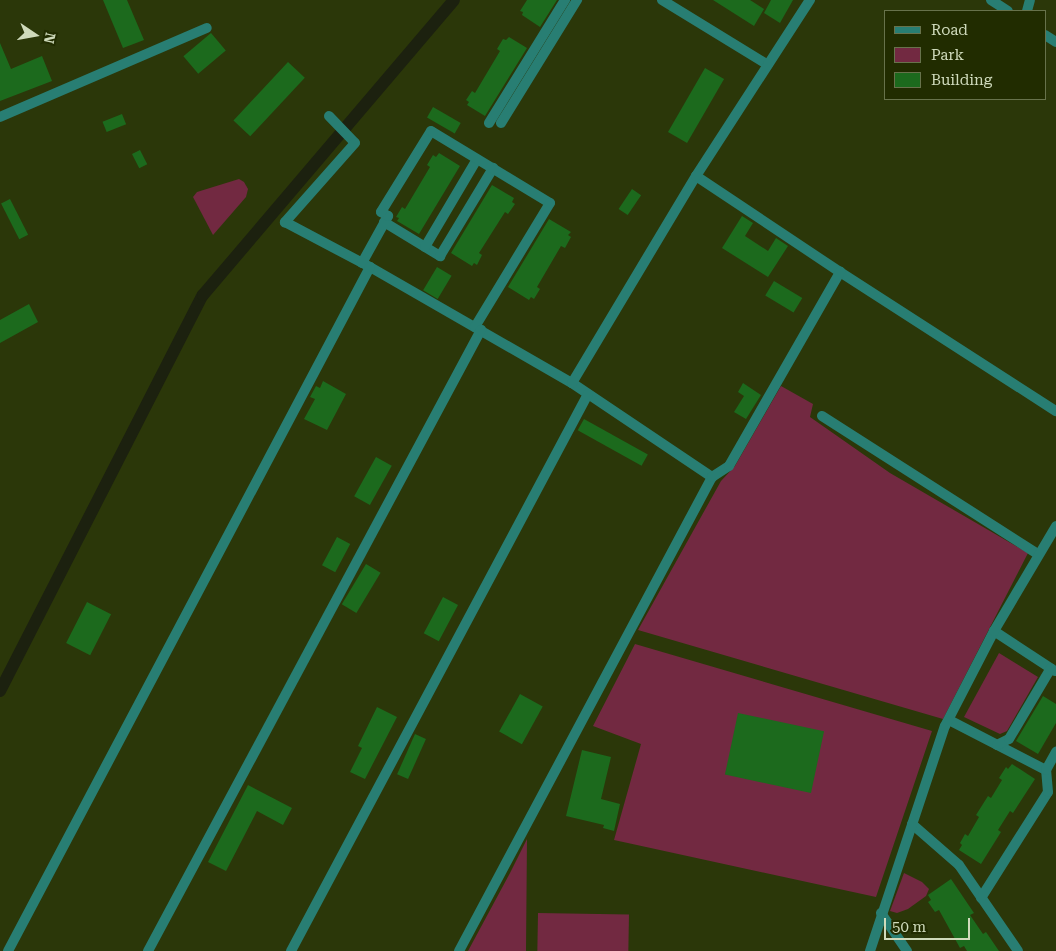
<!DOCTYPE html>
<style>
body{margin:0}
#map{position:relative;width:1056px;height:951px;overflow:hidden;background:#2b3709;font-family:"Roboto Serif",serif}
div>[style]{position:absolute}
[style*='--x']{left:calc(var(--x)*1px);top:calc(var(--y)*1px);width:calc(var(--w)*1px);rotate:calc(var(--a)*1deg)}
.green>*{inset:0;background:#722941;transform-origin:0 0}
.canal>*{height:12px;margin:-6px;padding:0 6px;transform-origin:6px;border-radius:6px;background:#1c210f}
.building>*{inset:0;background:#1c6a1d;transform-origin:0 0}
.minor>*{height:10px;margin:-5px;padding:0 5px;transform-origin:5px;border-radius:5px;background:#287e73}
span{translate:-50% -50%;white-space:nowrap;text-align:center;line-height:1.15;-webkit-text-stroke:4px #212c00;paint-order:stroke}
.legend{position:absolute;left:884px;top:10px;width:162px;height:90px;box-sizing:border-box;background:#212c00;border:1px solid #67724b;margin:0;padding:6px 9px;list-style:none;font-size:15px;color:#cfdabb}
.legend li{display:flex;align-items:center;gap:10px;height:25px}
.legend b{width:25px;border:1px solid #67724b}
.north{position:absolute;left:10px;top:10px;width:50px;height:50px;-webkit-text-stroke:4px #212c00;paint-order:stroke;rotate:102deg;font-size:14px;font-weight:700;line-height:20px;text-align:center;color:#cfdabb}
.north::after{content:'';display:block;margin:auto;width:18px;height:22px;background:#cfdabb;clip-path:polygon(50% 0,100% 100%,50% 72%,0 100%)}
.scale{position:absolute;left:884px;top:918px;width:86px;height:22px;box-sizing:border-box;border:2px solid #cfdabb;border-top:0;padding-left:6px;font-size:15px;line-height:18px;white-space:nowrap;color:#cfdabb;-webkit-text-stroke:4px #212c00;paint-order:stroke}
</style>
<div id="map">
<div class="green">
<i style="clip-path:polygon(239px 179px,244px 182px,248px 189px,246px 197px,213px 235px,193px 197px,197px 192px)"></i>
<i style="clip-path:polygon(781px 386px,813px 404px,810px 417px,890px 473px,1028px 553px,943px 719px,638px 630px,721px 481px,735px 466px)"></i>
<i style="clip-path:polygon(635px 644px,932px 731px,876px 897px,614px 840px,641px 744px,593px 726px)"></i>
<i style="clip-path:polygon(999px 653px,1038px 677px,1007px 731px,1000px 734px,964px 717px)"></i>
<i style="clip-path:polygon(527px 839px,526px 951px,468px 951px,510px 873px)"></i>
<i style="clip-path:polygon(904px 873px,922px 882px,929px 889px,926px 896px,908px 909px,897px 913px,890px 911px)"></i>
<i style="left:538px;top:913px;width:91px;height:38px;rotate:1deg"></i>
</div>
<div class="canal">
<i style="--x:0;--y:691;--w:445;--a:-62.9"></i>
<i style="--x:203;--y:295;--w:387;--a:-49.6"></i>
</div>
<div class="building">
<i style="clip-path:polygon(103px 0,127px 0,144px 40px,123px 48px)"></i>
<i style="clip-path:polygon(527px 0,557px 0,540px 27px,522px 15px,523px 12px,520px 11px)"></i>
<i style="clip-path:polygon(713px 0,750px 0,764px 9px,754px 26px)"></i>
<i style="clip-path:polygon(771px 0,793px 0,780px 23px,764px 13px)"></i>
<i style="left:211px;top:33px;width:23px;height:36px;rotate:50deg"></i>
<i style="clip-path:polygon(509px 37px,527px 48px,485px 116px,467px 105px,469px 102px,466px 100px,472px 91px,475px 93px,500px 51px,497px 49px,503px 39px,506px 40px)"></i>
<i style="clip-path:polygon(0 43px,11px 69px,42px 56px,52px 81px,0 101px)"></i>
<i style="left:288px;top:62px;width:23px;height:80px;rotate:43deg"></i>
<i style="left:705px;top:68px;width:22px;height:74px;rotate:30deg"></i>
<i style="left:433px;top:107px;width:32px;height:12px;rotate:30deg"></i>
<i style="left:122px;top:114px;width:11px;height:21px;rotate:68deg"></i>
<i style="left:140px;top:150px;width:16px;height:9px;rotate:63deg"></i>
<i style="clip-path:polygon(439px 153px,460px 166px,419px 234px,397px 221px,399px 218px,396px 217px,402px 207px,405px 209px,430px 167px,427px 165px,433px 155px,436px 157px)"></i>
<i style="clip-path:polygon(492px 185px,514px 198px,512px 202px,515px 204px,508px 214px,505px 212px,479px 253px,482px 255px,477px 265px,474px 263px,472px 266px,451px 253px)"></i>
<i style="left:632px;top:189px;width:11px;height:24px;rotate:34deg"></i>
<i style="left:10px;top:199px;width:40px;height:10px;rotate:63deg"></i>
<i style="clip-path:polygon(742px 216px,753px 223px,745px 236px,768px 251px,776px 238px,788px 246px,768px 277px,722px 248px)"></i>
<i style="clip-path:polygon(549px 219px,571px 232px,568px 235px,571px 237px,565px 248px,561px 246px,537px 287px,540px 289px,534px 299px,531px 297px,529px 300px,508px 287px)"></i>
<i style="left:437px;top:267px;width:17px;height:27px;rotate:31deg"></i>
<i style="left:774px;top:281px;width:33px;height:17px;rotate:31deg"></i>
<i style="clip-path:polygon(29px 304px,38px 322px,0 343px,0 320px)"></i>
<i style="clip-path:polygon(323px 381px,346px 394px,327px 430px,304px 419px,315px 399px,310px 397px,316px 386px,320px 388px)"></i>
<i style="clip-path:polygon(743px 383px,761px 395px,746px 419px,734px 412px,744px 396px,738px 392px)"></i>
<i style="left:584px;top:419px;width:73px;height:13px;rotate:29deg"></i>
<i style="left:376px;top:457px;width:18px;height:45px;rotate:29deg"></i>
<i style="left:337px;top:537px;width:15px;height:32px;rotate:28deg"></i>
<i style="left:366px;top:564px;width:17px;height:47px;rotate:31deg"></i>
<i style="left:443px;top:597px;width:17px;height:41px;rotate:28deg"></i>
<i style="left:87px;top:602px;width:27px;height:46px;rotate:27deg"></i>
<i style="left:520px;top:694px;width:26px;height:43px;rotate:29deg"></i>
<i style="clip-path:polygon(1043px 696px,1056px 704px,1056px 723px,1038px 754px,1016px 741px)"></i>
<i style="clip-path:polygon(377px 707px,397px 717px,365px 779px,350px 772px,362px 748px,358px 746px)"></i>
<i style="left:738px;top:713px;width:88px;height:63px;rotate:12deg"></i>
<i style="left:415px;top:734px;width:12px;height:44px;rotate:24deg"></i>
<i style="clip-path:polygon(582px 750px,611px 757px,601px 799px,620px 804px,614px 831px,603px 828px,604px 825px,566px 816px)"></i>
<i style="clip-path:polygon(1012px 764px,1035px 779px,1013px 813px,1010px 811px,998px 830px,1001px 832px,981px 864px,959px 850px,962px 845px,960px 843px,965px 834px,968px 836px,979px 817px,976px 815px,988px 796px,991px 798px,1002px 780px,999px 778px,1006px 767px,1008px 769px)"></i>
<i style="clip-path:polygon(248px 785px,292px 808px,283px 825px,257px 811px,226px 871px,208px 862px)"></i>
<i style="clip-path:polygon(951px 879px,974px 913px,970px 915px,983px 934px,986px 932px,999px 951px,967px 951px,964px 946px,960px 948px,939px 910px,935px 912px,928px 902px,931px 900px,928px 895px)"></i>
</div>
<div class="minor">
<i style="--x:662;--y:0;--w:124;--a:31.5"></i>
<i style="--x:991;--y:0;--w:20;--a:33"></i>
<i style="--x:1027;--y:11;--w:11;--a:-75"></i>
<i style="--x:1045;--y:35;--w:13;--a:32"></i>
<i style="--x:329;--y:116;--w:37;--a:46"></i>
<i style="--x:355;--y:143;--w:106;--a:131.5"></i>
<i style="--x:285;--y:222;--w:96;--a:27.9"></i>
<i style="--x:370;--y:267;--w:233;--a:29.9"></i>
<i style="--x:572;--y:383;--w:169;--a:33.9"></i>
<i style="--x:0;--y:117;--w:225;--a:-23.3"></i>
<i style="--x:489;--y:123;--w:145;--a:-58.3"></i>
<i style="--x:501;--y:123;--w:145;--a:-58.3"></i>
<i style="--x:696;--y:176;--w:173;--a:33.7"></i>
<i style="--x:840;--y:272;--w:257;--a:32.8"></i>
<i style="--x:384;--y:222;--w:66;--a:31.3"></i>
<i style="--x:440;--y:256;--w:103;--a:-58.9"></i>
<i style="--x:425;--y:247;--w:102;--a:-59.4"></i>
<i style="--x:362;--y:263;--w:54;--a:-61"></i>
<i style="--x:388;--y:216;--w:8;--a:-150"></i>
<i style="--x:381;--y:212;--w:95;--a:-58.3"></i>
<i style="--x:431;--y:131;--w:139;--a:31.2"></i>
<i style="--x:550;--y:203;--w:145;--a:121.2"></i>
<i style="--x:572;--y:383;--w:241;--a:-59.1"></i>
<i style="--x:696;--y:176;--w:210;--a:-57.1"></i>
<i style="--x:822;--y:416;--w:256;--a:32.6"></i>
<i style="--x:994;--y:631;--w:73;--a:33.3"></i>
<i style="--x:949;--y:720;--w:109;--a:27.3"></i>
<i style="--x:997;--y:745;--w:13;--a:-27"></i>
<i style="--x:1009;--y:739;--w:82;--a:-59.4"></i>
<i style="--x:912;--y:824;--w:62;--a:41.1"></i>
<i style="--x:959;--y:865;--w:104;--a:55.5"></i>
<i style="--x:981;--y:898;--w:125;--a:-57.7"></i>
<i style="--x:1048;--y:792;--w:22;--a:-95"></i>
<i style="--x:1046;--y:770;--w:21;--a:-61"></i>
<i style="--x:881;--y:913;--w:46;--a:55.6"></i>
<i style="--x:8;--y:951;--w:774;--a:-62.11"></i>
<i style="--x:148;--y:951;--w:705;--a:-61.8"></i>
<i style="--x:291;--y:951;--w:631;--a:-61.93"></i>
<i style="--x:459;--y:951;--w:537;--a:-61.91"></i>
<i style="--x:712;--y:477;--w:20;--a:-33"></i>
<i style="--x:729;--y:466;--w:224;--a:-60.2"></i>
<i style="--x:870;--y:951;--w:237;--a:-71.6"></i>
<i style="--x:945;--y:726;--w:107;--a:-62.7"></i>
<i style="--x:994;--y:631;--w:122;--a:-59.4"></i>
</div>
<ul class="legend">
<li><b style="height:6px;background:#287e73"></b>Road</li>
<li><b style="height:14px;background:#722941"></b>Park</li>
<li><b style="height:14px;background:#1c6a1d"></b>Building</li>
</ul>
<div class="north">N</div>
<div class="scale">50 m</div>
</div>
